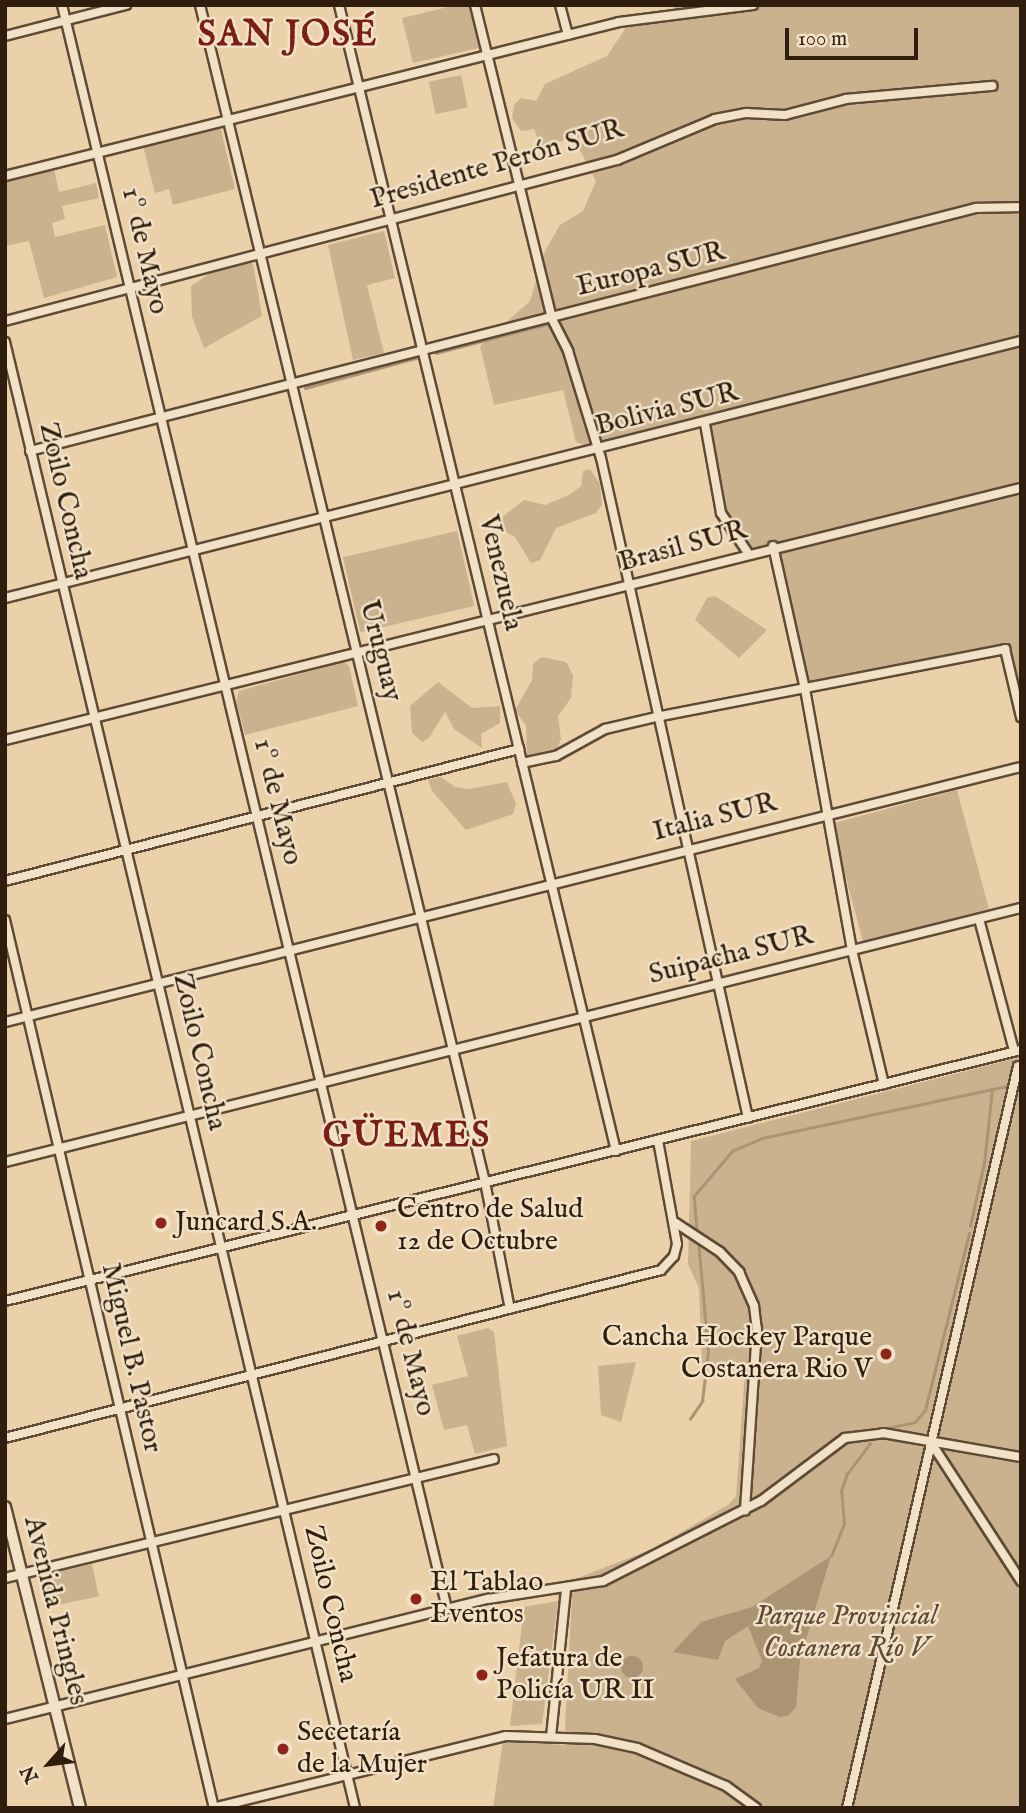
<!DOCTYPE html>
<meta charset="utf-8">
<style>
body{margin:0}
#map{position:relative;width:1026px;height:1813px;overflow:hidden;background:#ead1a9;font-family:"IM FELL English",serif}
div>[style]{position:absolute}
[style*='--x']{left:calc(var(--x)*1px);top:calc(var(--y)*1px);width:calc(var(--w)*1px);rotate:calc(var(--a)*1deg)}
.green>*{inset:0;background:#cab28f;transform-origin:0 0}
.water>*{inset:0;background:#aa9474}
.round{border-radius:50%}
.stream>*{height:2.5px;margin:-1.25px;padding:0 1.25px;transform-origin:1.25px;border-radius:1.25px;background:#aa9474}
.roads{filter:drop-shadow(2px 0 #5e4a35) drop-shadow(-2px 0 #5e4a35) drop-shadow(0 2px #5e4a35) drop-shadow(0 -2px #5e4a35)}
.street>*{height:8px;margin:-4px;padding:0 4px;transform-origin:4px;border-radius:4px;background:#f1e1c7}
.secondary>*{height:10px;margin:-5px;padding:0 5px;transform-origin:5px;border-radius:5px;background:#f1e1c7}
.dots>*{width:19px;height:19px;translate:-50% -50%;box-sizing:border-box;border:4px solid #f1e1c7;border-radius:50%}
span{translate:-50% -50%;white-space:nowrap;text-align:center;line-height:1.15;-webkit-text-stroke:5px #f1e1c7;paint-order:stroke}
.street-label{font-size:28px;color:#2f1d0e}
.poi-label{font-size:28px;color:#2f1d0e}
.left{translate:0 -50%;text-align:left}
.right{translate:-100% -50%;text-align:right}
.park-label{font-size:28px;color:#5e4a35;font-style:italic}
.district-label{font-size:35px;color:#7a1f14;font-weight:700;letter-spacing:2px}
.frame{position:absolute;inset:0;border:7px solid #2f1d0e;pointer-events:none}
.north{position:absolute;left:14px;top:1729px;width:70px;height:70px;-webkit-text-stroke:5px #f1e1c7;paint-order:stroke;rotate:242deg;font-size:19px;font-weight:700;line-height:28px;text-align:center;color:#2f1d0e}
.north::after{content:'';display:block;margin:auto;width:24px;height:32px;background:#2f1d0e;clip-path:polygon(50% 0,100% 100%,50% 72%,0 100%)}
.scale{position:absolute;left:785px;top:28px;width:133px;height:32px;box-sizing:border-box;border:4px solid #2f1d0e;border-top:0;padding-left:9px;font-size:21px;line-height:24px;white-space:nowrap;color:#2f1d0e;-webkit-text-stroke:5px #f1e1c7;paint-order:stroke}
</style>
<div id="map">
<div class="green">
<i style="clip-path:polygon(456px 5px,469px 5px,479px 48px,413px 63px,402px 18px)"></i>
<i style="clip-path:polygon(674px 5px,1021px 5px,1021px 689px,1015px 691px,1005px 650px,805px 689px,773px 547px,748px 553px,721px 513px,706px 426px,599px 451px,576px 442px,563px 390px,494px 405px,480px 346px,530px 301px,545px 251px,560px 225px,583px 211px,596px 181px,573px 137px,542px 148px,534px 129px,521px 131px,512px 118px,514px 105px,521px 98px,536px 101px,545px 84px,607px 56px,631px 20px,670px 14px,674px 19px)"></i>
<i style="left:461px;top:75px;width:33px;height:33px;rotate:78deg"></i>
<i style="clip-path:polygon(220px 126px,235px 189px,173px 205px,169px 189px,155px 193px,143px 146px)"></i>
<i style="clip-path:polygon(54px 169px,59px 192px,96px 183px,99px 198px,62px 206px,65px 219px,52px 223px,55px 237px,105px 225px,117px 277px,44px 298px,29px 241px,5px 246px,5px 182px)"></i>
<i style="clip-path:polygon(384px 231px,395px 278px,367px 285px,384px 353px,353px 360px,328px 245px)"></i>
<i style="clip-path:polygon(247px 261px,253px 264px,262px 316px,204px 348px,192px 317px,191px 286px,218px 268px)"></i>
<i style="clip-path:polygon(590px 469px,600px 484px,602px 505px,596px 513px,556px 528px,540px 560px,531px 563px,515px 537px,502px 530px,497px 521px,524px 500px,545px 505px,569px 495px,581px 486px,583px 471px)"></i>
<i style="left:457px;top:531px;width:77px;height:117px;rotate:77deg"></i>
<i style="clip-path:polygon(715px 596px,767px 630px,739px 658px,695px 620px,707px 598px)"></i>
<i style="clip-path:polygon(541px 657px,566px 662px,573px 675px,571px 698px,558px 716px,561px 739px,557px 749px,527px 756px,526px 726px,515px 710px,532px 680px,533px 664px)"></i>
<i style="clip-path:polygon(344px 662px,349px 666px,358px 706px,245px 735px,236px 701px,239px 691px)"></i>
<i style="clip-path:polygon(438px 682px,472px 708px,500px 706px,500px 723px,481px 734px,482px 748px,454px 729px,445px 712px,429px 738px,422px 742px,412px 733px,410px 706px)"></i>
<i style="clip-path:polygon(441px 777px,455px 787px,469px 789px,507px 782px,516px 804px,513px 814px,466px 830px,432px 791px,428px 780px)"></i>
<i style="left:957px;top:790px;width:123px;height:130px;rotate:75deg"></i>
<i style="clip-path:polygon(1021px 1057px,1021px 1808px,493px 1808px,503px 1741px,564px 1745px,572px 1598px,557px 1598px,562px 1584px,652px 1549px,728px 1505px,736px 1496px,745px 1372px,702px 1365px,699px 1288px,688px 1264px,691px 1141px)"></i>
<i style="clip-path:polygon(488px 1328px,494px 1332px,507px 1446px,475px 1454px,467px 1425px,444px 1430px,432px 1385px,468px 1376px,457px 1336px)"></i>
<i style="clip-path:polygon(636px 1362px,621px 1422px,601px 1415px,598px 1366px)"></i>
<i style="left:92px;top:1564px;width:33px;height:54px;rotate:78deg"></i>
<i style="clip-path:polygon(558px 1601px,542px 1724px,510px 1726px,524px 1607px)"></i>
</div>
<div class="water">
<i style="clip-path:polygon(831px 1556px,800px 1660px,796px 1707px,789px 1715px,780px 1717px,758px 1708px,735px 1679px,759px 1668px,762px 1661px,748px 1626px,725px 1641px,718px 1660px,673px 1652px,701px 1622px,752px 1607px)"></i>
<i class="round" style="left:621px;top:1656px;width:22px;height:22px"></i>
</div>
<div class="stream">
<i style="--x:436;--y:353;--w:115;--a:-14.6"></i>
<i style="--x:305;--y:388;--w:115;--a:-15.1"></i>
<i style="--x:970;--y:1226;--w:65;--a:-77.5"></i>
<i style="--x:984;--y:1163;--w:74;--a:-83.8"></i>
<i style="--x:697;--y:1234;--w:38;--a:-95"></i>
<i style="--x:694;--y:1196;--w:59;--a:-49.8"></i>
<i style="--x:732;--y:1151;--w:33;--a:-23"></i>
<i style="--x:762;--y:1138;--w:250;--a:-12"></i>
<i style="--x:690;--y:1419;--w:22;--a:-56"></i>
<i style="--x:702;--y:1401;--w:49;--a:-83"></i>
<i style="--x:708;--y:1352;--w:111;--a:-95.1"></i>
<i style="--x:887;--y:1428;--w:29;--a:-12"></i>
<i style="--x:915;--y:1422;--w:16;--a:-50"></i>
<i style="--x:925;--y:1410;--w:182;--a:-76"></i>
<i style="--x:831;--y:1556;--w:35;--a:-68"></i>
<i style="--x:844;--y:1523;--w:32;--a:-95"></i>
<i style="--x:841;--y:1491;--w:18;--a:-71"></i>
<i style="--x:847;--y:1474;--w:38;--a:-53"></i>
</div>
<div class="roads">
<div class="street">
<i style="--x:62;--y:5;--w:1650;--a:76.5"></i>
<i style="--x:200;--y:5;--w:1211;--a:76.39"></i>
<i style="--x:485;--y:1182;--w:129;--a:78.9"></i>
<i style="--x:339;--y:5;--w:1179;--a:76.41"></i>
<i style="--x:475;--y:5;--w:323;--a:76.2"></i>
<i style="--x:552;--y:319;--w:36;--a:63"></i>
<i style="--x:568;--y:351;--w:112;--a:72.9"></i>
<i style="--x:601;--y:458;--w:676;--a:77.44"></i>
<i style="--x:560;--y:5;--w:31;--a:75"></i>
<i style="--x:5;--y:36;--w:125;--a:-14.4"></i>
<i style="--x:5;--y:176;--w:633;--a:-14.08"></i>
<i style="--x:619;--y:22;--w:135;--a:-7.2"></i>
<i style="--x:5;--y:321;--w:633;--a:-14.74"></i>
<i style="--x:617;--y:160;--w:106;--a:-22.7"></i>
<i style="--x:715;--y:119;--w:32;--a:-11"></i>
<i style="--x:746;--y:113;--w:39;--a:3"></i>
<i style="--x:785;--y:115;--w:63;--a:-14.7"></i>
<i style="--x:846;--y:99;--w:147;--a:-5.1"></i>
<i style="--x:5;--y:342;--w:1507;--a:76.57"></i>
<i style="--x:705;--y:424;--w:90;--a:79.8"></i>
<i style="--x:721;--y:513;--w:48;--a:56"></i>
<i style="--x:30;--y:451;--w:977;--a:-14.41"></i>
<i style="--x:976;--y:208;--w:45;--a:-1.3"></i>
<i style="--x:773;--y:546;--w:147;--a:77.4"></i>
<i style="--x:805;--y:689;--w:265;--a:79.8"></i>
<i style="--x:852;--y:950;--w:138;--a:76.6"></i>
<i style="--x:5;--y:598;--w:1048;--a:-14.2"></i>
<i style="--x:5;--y:740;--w:1047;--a:-13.93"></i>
<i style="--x:522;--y:763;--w:35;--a:-12"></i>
<i style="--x:556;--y:756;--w:56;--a:-28.9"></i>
<i style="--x:605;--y:729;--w:52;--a:-13.2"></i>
<i style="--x:656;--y:717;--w:356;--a:-11"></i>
<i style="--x:1005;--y:649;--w:70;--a:76.8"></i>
<i style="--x:5;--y:881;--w:531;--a:-14.4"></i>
<i style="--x:979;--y:919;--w:137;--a:75.1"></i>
<i style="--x:5;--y:920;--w:912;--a:76.76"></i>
<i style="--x:5;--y:1022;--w:1048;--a:-14.09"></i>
<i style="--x:5;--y:1162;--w:1047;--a:-14.04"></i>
<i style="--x:676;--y:1223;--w:53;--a:33.4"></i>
<i style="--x:720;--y:1252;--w:28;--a:46"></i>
<i style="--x:739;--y:1272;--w:37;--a:66"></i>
<i style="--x:754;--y:1306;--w:23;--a:83"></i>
<i style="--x:757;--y:1329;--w:182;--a:93.8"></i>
<i style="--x:5;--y:1301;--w:1047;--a:-13.88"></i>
<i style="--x:5;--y:1438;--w:677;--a:-14.36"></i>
<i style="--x:661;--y:1270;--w:19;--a:-47"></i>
<i style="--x:674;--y:1256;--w:12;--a:-76"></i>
<i style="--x:677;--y:1244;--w:106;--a:-100.4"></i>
<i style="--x:930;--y:1441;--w:167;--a:57"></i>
<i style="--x:5;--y:1578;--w:503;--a:-13.68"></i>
<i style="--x:5;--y:1719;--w:498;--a:-14"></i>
<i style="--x:488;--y:1599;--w:116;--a:-8.9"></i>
<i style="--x:603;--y:1581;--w:177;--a:-26.9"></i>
<i style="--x:761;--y:1501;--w:105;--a:-36.9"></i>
<i style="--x:845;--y:1438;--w:38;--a:-7"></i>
<i style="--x:883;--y:1433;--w:140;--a:9.9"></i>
<i style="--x:551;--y:1737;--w:149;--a:-84.2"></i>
<i style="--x:213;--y:1808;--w:302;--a:-13.8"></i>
<i style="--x:506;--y:1736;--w:89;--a:1.9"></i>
<i style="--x:595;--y:1739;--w:43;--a:12.1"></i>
<i style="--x:637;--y:1748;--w:97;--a:23.1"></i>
<i style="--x:726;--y:1786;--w:37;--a:36"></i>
<i style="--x:847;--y:1808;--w:761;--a:-77.02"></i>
</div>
<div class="secondary">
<i style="--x:5;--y:1507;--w:310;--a:76"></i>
</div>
</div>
<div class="dots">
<i style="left:161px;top:1223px;background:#8f2418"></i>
<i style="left:381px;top:1226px;background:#8f2418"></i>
<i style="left:886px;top:1354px;background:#8f2418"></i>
<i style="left:416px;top:1599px;background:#8f2418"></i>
<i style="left:482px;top:1675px;background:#8f2418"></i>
<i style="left:283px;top:1749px;background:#8f2418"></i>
</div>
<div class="street-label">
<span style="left:497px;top:165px;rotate:-16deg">Presidente Perón SUR</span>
<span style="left:144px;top:251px;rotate:77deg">1º de Mayo</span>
<span style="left:651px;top:270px;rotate:-14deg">Europa SUR</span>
<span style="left:667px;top:410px;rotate:-14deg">Bolivia SUR</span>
<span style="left:65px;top:501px;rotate:77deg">Zoilo Concha</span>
<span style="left:683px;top:547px;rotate:-15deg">Brasil SUR</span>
<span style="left:500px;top:573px;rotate:77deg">Venezuela</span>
<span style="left:380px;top:651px;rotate:76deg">Uruguay</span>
<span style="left:277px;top:802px;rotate:76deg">1º de Mayo</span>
<span style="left:715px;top:818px;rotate:-14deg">Italia SUR</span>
<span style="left:731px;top:956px;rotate:-14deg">Suipacha SUR</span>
<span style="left:199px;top:1052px;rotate:77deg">Zoilo Concha</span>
<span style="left:410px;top:1353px;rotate:76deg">1º de Mayo</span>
<span style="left:131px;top:1358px;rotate:77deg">Miguel B. Pastor</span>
<span style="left:330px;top:1604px;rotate:77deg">Zoilo Concha</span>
<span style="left:55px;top:1611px;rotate:76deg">Avenida Pringles</span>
</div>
<div class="poi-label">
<span class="left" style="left:397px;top:1226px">Centro de Salud<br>12 de Octubre</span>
<span class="left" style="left:175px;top:1223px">Juncard S.A.</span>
<span class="right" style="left:872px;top:1354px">Cancha Hockey Parque<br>Costanera Rio V</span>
<span class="left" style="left:430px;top:1599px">El Tablao<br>Eventos</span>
<span class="left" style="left:496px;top:1675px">Jefatura de<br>Policía UR II</span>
<span class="left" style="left:297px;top:1749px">Secetaría<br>de la Mujer</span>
</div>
<div class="park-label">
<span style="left:846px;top:1633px">Parque Provincial<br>Costanera Río V</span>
</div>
<div class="district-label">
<span style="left:288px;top:36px">SAN JOSÉ</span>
<span style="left:407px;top:1137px">GÜEMES</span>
</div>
<div class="frame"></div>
<div class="north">N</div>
<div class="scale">100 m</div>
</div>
